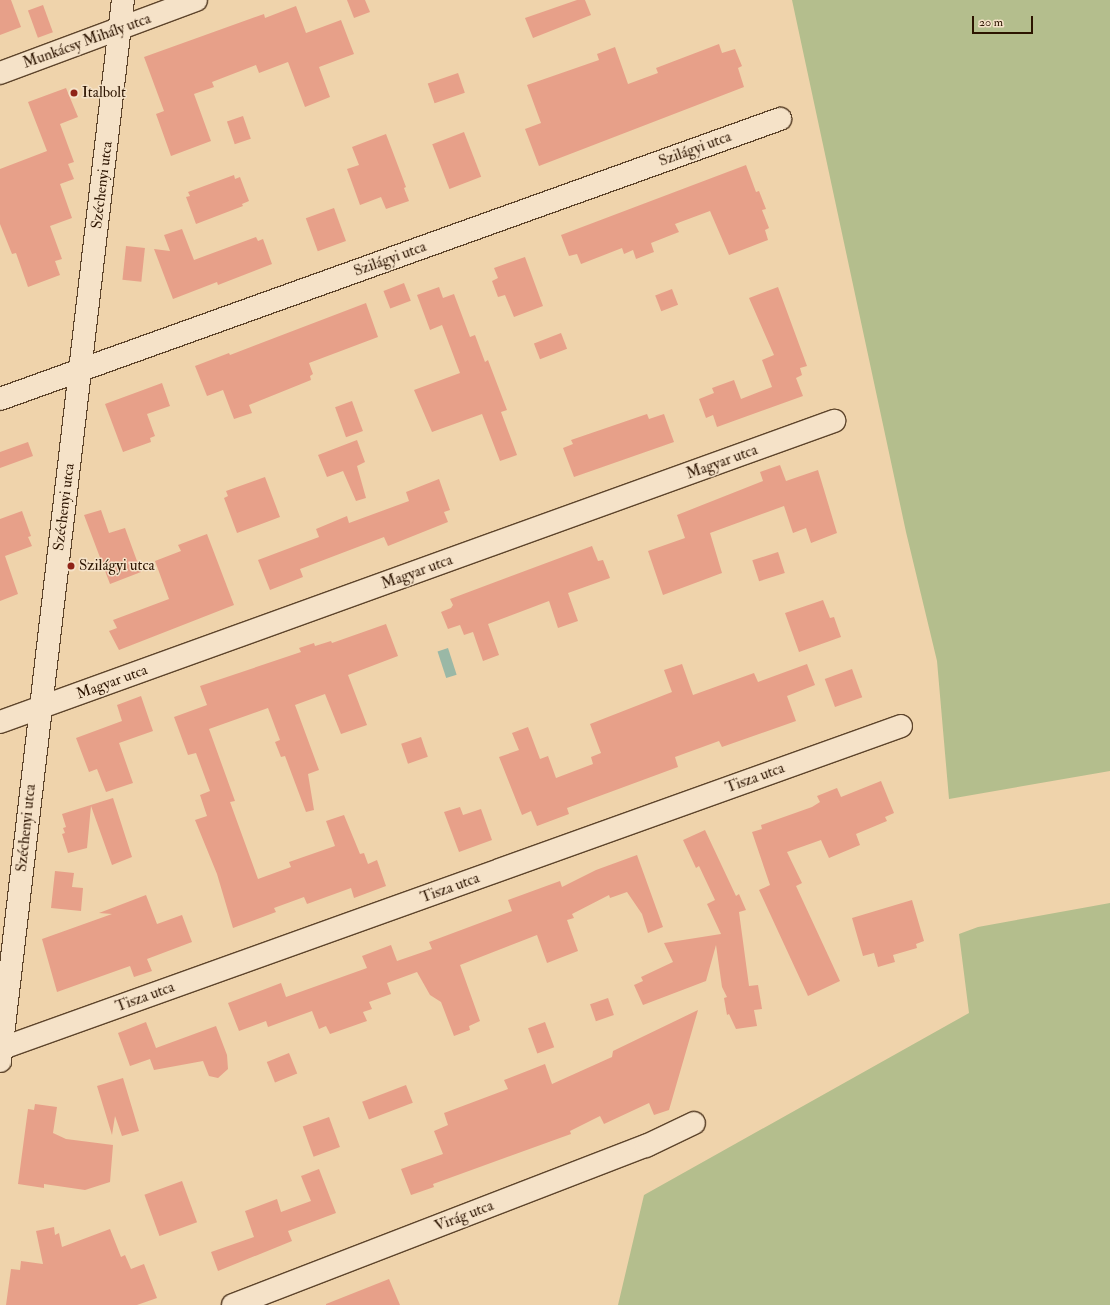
<!DOCTYPE html>
<meta charset="utf-8">
<style>
body{margin:0}
#map{position:relative;width:1110px;height:1305px;overflow:hidden;background:#efd3ab;font-family:"IM FELL Double Pica",serif}
div>[style]{position:absolute}
[style*='--x']{left:calc(var(--x)*1px);top:calc(var(--y)*1px);width:calc(var(--w)*1px);rotate:calc(var(--a)*1deg)}
.green>*{inset:0;background:#b4be8d}
.water>*{inset:0;background:#9ab8a6;transform-origin:0 0}
.building>*{inset:0;background:#e7a089;transform-origin:0 0}
.roads{filter:drop-shadow(1px 0 #5d442b) drop-shadow(-1px 0 #5d442b) drop-shadow(0 1px #5d442b) drop-shadow(0 -1px #5d442b)}
.minor>*{height:22px;margin:-11px;padding:0 11px;transform-origin:11px;border-radius:11px;background:#f5e2c8}
.dots>*{width:11px;height:11px;translate:-50% -50%;box-sizing:border-box;border:2px solid #f5e2c8;border-radius:50%}
span{translate:-50% -50%;white-space:nowrap;text-align:center;line-height:1.15;-webkit-text-stroke:3px #f5e2c8;paint-order:stroke}
.street-label{font-size:15px;color:#2c1400}
.poi-label{font-size:15px;color:#2c1400}
.left{translate:0 -50%;text-align:left}
.scale{position:absolute;left:972px;top:16px;width:61px;height:18px;box-sizing:border-box;border:2px solid #2c1400;border-top:0;padding-left:5px;font-size:12px;line-height:14px;white-space:nowrap;color:#2c1400;-webkit-text-stroke:3px #f5e2c8;paint-order:stroke}
</style>
<div id="map">
<div class="green">
<i style="clip-path:polygon(792px 0,1110px 0,1110px 771px,949px 799px,937px 661px,906px 532px)"></i>
<i style="clip-path:polygon(1110px 903px,1110px 1305px,618px 1305px,644px 1195px,969px 1013px,959px 934px,978px 927px)"></i>
</div>
<div class="water">
<i style="left:448px;top:648px;width:28px;height:11px;rotate:72deg"></i>
</div>
<div class="building">
<i style="clip-path:polygon(0 0,11px 0,21px 27px,0 35px)"></i>
<i style="clip-path:polygon(347px 0,365px 0,370px 12px,354px 18px)"></i>
<i style="clip-path:polygon(577px 0,585px 0,591px 15px,533px 38px,525px 18px)"></i>
<i style="left:43px;top:5px;width:29px;height:16px;rotate:70deg"></i>
<i style="clip-path:polygon(296px 6px,306px 33px,341px 20px,354px 54px,319px 67px,330px 97px,305px 107px,288px 62px,259px 73px,256px 65px,212px 82px,214px 87px,194px 94px,211px 141px,171px 156px,156px 114px,164px 111px,144px 57px,264px 14px,265px 18px)"></i>
<i style="clip-path:polygon(719px 44px,722px 53px,735px 49px,742px 66px,738px 68px,744px 87px,539px 166px,525px 129px,541px 123px,527px 85px,599px 60px,597px 54px,615px 47px,628px 84px,658px 73px,656px 68px)"></i>
<i style="left:458px;top:73px;width:21px;height:32px;rotate:71deg"></i>
<i style="clip-path:polygon(66px 88px,78px 117px,60px 124px,74px 162px,68px 164px,74px 179px,60px 184px,72px 218px,50px 226px,62px 259px,55px 261px,60px 275px,28px 287px,16px 253px,12px 254px,0 224px,0 169px,47px 151px,28px 102px)"></i>
<i style="left:243px;top:116px;width:24px;height:17px;rotate:71deg"></i>
<i style="left:464px;top:132px;width:48px;height:34px;rotate:69deg"></i>
<i style="clip-path:polygon(386px 134px,406px 187px,404px 188px,409px 201px,386px 209px,381px 197px,360px 205px,347px 169px,359px 165px,352px 147px)"></i>
<i style="clip-path:polygon(746px 165px,756px 192px,759px 191px,766px 209px,762px 210px,769px 228px,765px 230px,768px 240px,729px 255px,710px 211px,675px 224px,679px 232px,651px 243px,654px 252px,636px 259px,633px 250px,624px 254px,622px 248px,581px 264px,577px 254px,569px 256px,561px 235px)"></i>
<i style="clip-path:polygon(234px 175px,235px 179px,240px 177px,249px 201px,242px 204px,243px 206px,196px 224px,186px 197px,190px 196px,188px 192px)"></i>
<i style="left:334px;top:208px;width:35px;height:30px;rotate:70deg"></i>
<i style="clip-path:polygon(182px 229px,194px 260px,256px 237px,258px 241px,263px 239px,272px 264px,218px 285px,217px 282px,173px 299px,154px 249px,170px 251px,164px 235px)"></i>
<i style="left:126px;top:246px;width:19px;height:34px;rotate:6deg"></i>
<i style="clip-path:polygon(525px 257px,543px 306px,514px 317px,505px 295px,498px 297px,492px 281px,498px 278px,494px 268px)"></i>
<i style="left:404px;top:283px;width:19px;height:22px;rotate:69deg"></i>
<i style="clip-path:polygon(439px 287px,443px 298px,454px 294px,470px 337px,475px 335px,485px 362px,488px 360px,507px 410px,501px 412px,517px 455px,500px 461px,482px 414px,432px 432px,414px 390px,460px 373px,442px 325px,430px 330px,417px 295px)"></i>
<i style="clip-path:polygon(778px 287px,807px 366px,800px 368px,802px 375px,796px 378px,803px 396px,717px 427px,713px 415px,706px 418px,699px 399px,714px 393px,712px 388px,734px 380px,741px 399px,772px 387px,762px 360px,774px 355px,749px 298px)"></i>
<i style="left:672px;top:289px;width:17px;height:18px;rotate:69deg"></i>
<i style="clip-path:polygon(366px 303px,378px 337px,309px 363px,313px 374px,310px 376px,311px 380px,249px 405px,252px 413px,234px 419px,223px 390px,207px 396px,195px 366px,229px 353px,230px 355px)"></i>
<i style="left:561px;top:333px;width:17px;height:29px;rotate:69deg"></i>
<i style="clip-path:polygon(162px 383px,170px 406px,147px 414px,155px 436px,150px 438px,151px 442px,123px 452px,105px 404px)"></i>
<i style="left:352px;top:401px;width:32px;height:18px;rotate:70deg"></i>
<i style="clip-path:polygon(647px 414px,649px 419px,664px 414px,674px 442px,574px 477px,563px 448px,573px 444px,571px 440px)"></i>
<i style="clip-path:polygon(357px 440px,365px 462px,357px 466px,366px 498px,356px 501px,343px 471px,327px 477px,318px 455px)"></i>
<i style="clip-path:polygon(28px 442px,33px 456px,0 468px,0 452px)"></i>
<i style="clip-path:polygon(780px 465px,786px 481px,818px 470px,837px 533px,811px 543px,806px 528px,793px 533px,784px 506px,710px 533px,722px 573px,663px 595px,648px 551px,685px 538px,677px 515px,763px 481px,760px 472px)"></i>
<i style="clip-path:polygon(265px 477px,280px 517px,237px 533px,224px 498px,228px 496px,226px 491px)"></i>
<i style="clip-path:polygon(439px 479px,450px 510px,444px 512px,448px 522px,388px 546px,384px 537px,300px 569px,303px 577px,270px 590px,258px 560px,319px 537px,316px 529px,347px 516px,349px 523px,409px 501px,406px 492px)"></i>
<i style="clip-path:polygon(101px 510px,109px 533px,125px 528px,141px 572px,110px 584px,84px 515px)"></i>
<i style="clip-path:polygon(22px 511px,31px 536px,28px 537px,32px 546px,5px 556px,18px 594px,0 601px,0 519px)"></i>
<i style="clip-path:polygon(207px 534px,234px 605px,119px 650px,109px 631px,117px 628px,113px 620px,169px 599px,155px 561px,181px 551px,178px 545px)"></i>
<i style="clip-path:polygon(592px 546px,598px 561px,603px 560px,610px 578px,568px 593px,578px 621px,558px 628px,549px 601px,488px 624px,499px 655px,483px 661px,473px 632px,464px 635px,460px 625px,448px 629px,441px 612px,451px 608px,453px 605px,450px 599px)"></i>
<i style="left:778px;top:552px;width:22px;height:27px;rotate:72deg"></i>
<i style="clip-path:polygon(823px 600px,830px 618px,834px 617px,841px 637px,799px 652px,785px 613px)"></i>
<i style="clip-path:polygon(386px 624px,398px 656px,348px 675px,367px 725px,341px 734px,325px 694px,295px 705px,319px 770px,308px 774px,314px 810px,306px 812px,285px 756px,281px 757px,275px 742px,280px 740px,268px 708px,209px 729px,235px 801px,230px 802px,258px 879px,291px 867px,289px 862px,335px 846px,326px 821px,344px 815px,360px 854px,364px 853px,368px 864px,377px 860px,386px 886px,354px 898px,351px 888px,307px 904px,304px 897px,274px 908px,276px 912px,233px 928px,217px 874px,195px 820px,207px 816px,200px 795px,210px 791px,196px 753px,188px 755px,174px 717px,207px 705px,200px 686px,301px 652px,299px 648px,314px 643px,315px 646px,331px 641px,332px 643px)"></i>
<i style="clip-path:polygon(682px 664px,693px 695px,754px 673px,758px 682px,807px 664px,815px 685px,787px 696px,796px 721px,722px 747px,719px 741px,675px 757px,678px 767px,567px 808px,569px 814px,537px 826px,531px 811px,522px 815px,499px 757px,519px 750px,512px 733px,528px 727px,540px 759px,548px 756px,556px 778px,593px 764px,591px 757px,601px 753px,590px 724px,672px 692px,664px 670px)"></i>
<i style="left:852px;top:669px;width:30px;height:29px;rotate:70deg"></i>
<i style="clip-path:polygon(141px 696px,153px 731px,119px 743px,133px 783px,106px 792px,97px 769px,89px 772px,76px 738px,122px 721px,117px 705px)"></i>
<i style="left:421px;top:737px;width:21px;height:21px;rotate:71deg"></i>
<i style="clip-path:polygon(881px 781px,894px 813px,885px 817px,887px 821px,856px 834px,860px 845px,829px 858px,821px 840px,787px 852px,802px 883px,796px 886px,840px 981px,808px 996px,759px 890px,770px 885px,752px 832px,762px 829px,761px 825px,812px 807px,820px 802px,817px 796px,837px 788px,841px 797px)"></i>
<i style="clip-path:polygon(113px 798px,132px 857px,112px 865px,91px 806px,87px 848px,68px 853px,62px 834px,65px 833px,63px 828px,66px 827px,62px 814px)"></i>
<i style="clip-path:polygon(460px 807px,463px 815px,481px 809px,492px 840px,459px 852px,444px 812px)"></i>
<i style="clip-path:polygon(705px 830px,736px 896px,739px 894px,746px 910px,739px 912px,749px 986px,758px 985px,762px 1009px,754px 1010px,757px 1026px,736px 1029px,729px 1014px,727px 1015px,724px 998px,727px 997px,722px 987px,716px 945px,706px 981px,643px 1005px,634px 985px,643px 981px,641px 977px,673px 962px,664px 943px,721px 934px,707px 904px,715px 900px,699px 866px,696px 868px,683px 840px)"></i>
<i style="clip-path:polygon(637px 855px,663px 927px,648px 933px,642px 914px,627px 892px,610px 898px,609px 895px,572px 914px,574px 918px,567px 920px,578px 951px,547px 963px,537px 935px,460px 965px,480px 1021px,469px 1026px,470px 1030px,454px 1036px,441px 1002px,430px 995px,417px 972px,387px 983px,391px 994px,369px 1002px,372px 1009px,363px 1012px,367px 1021px,330px 1034px,326px 1026px,319px 1029px,312px 1011px,268px 1027px,266px 1021px,239px 1031px,228px 1003px,281px 983px,286px 997px,367px 968px,362px 956px,391px 945px,397px 961px,432px 949px,429px 942px,512px 911px,508px 900px,560px 881px,562px 887px,596px 870px)"></i>
<i style="clip-path:polygon(55px 871px,74px 873px,72px 887px,83px 888px,81px 911px,51px 908px)"></i>
<i style="clip-path:polygon(146px 895px,157px 924px,182px 915px,192px 942px,147px 959px,152px 971px,134px 977px,130px 966px,57px 992px,42px 939px,112px 914px,99px 913px)"></i>
<i style="clip-path:polygon(912px 900px,924px 941px,916px 944px,917px 948px,893px 955px,895px 962px,878px 967px,874px 953px,863px 956px,852px 918px)"></i>
<i style="left:608px;top:998px;width:18px;height:19px;rotate:71deg"></i>
<i style="clip-path:polygon(698px 1010px,669px 1110px,654px 1115px,649px 1103px,604px 1124px,600px 1116px,570px 1131px,571px 1134px,433px 1184px,434px 1187px,411px 1195px,401px 1169px,443px 1154px,434px 1131px,448px 1125px,444px 1113px,508px 1089px,504px 1080px,545px 1064px,552px 1084px,612px 1057px,613px 1051px)"></i>
<i style="clip-path:polygon(146px 1022px,156px 1048px,216px 1026px,227px 1055px,228px 1069px,218px 1078px,209px 1076px,203px 1061px,154px 1070px,150px 1059px,130px 1066px,118px 1033px)"></i>
<i style="left:545px;top:1022px;width:27px;height:18px;rotate:70deg"></i>
<i style="left:289px;top:1053px;width:22px;height:24px;rotate:68deg"></i>
<i style="clip-path:polygon(123px 1078px,139px 1131px,122px 1136px,115px 1116px,112px 1135px,97px 1086px)"></i>
<i style="left:406px;top:1085px;width:19px;height:47px;rotate:69deg"></i>
<i style="clip-path:polygon(35px 1104px,57px 1107px,53px 1133px,66px 1139px,113px 1145px,110px 1182px,85px 1190px,44px 1184px,44px 1188px,18px 1184px,28px 1109px,34px 1110px)"></i>
<i style="left:329px;top:1117px;width:32px;height:28px;rotate:70deg"></i>
<i style="clip-path:polygon(319px 1169px,336px 1213px,288px 1231px,292px 1241px,218px 1271px,211px 1252px,254px 1237px,245px 1211px,277px 1199px,281px 1212px,311px 1201px,301px 1176px)"></i>
<i style="left:182px;top:1181px;width:44px;height:40px;rotate:70deg"></i>
<i style="clip-path:polygon(54px 1227px,55px 1235px,59px 1233px,62px 1247px,110px 1229px,121px 1257px,125px 1255px,131px 1269px,144px 1264px,157px 1298px,137px 1305px,6px 1305px,11px 1269px,20px 1270px,21px 1261px,43px 1264px,36px 1231px)"></i>
<i style="clip-path:polygon(389px 1279px,400px 1305px,326px 1305px,326px 1304px)"></i>
</div>
<div class="roads">
<div class="minor">
<i style="--x:0;--y:73;--w:209;--a:-20.4"></i>
<i style="--x:0;--y:399;--w:829;--a:-19.75"></i>
<i style="--x:0;--y:722;--w:887;--a:-19.85"></i>
<i style="--x:0;--y:1049;--w:957;--a:-19.72"></i>
<i style="--x:0;--y:1061;--w:1068;--a:-83.39"></i>
<i style="--x:233;--y:1305;--w:443;--a:-21.1"></i>
<i style="--x:646;--y:1146;--w:53;--a:-25.6"></i>
</div>
</div>
<div class="dots">
<i style="left:74px;top:93px;background:#8f2418"></i>
<i style="left:71px;top:566px;background:#8f2418"></i>
</div>
<div class="street-label">
<span style="left:87px;top:41px;rotate:-20deg">Munkácsy Mihály utca</span>
<span style="left:695px;top:149px;rotate:-20deg">Szilágyi utca</span>
<span style="left:102px;top:185px;rotate:-83deg">Széchenyi utca</span>
<span style="left:390px;top:259px;rotate:-20deg">Szilágyi utca</span>
<span style="left:722px;top:462px;rotate:-20deg">Magyar utca</span>
<span style="left:64px;top:507px;rotate:-83deg">Széchenyi utca</span>
<span style="left:417px;top:572px;rotate:-20deg">Magyar utca</span>
<span style="left:112px;top:682px;rotate:-20deg">Magyar utca</span>
<span style="left:755px;top:778px;rotate:-20deg">Tisza utca</span>
<span style="left:26px;top:828px;rotate:-84deg">Széchenyi utca</span>
<span style="left:450px;top:888px;rotate:-20deg">Tisza utca</span>
<span style="left:145px;top:997px;rotate:-20deg">Tisza utca</span>
<span style="left:464px;top:1216px;rotate:-21deg">Virág utca</span>
</div>
<div class="poi-label">
<span class="left" style="left:82px;top:93px">Italbolt</span>
<span class="left" style="left:79px;top:566px">Szilágyi utca</span>
</div>
<div class="scale">20 m</div>
</div>
